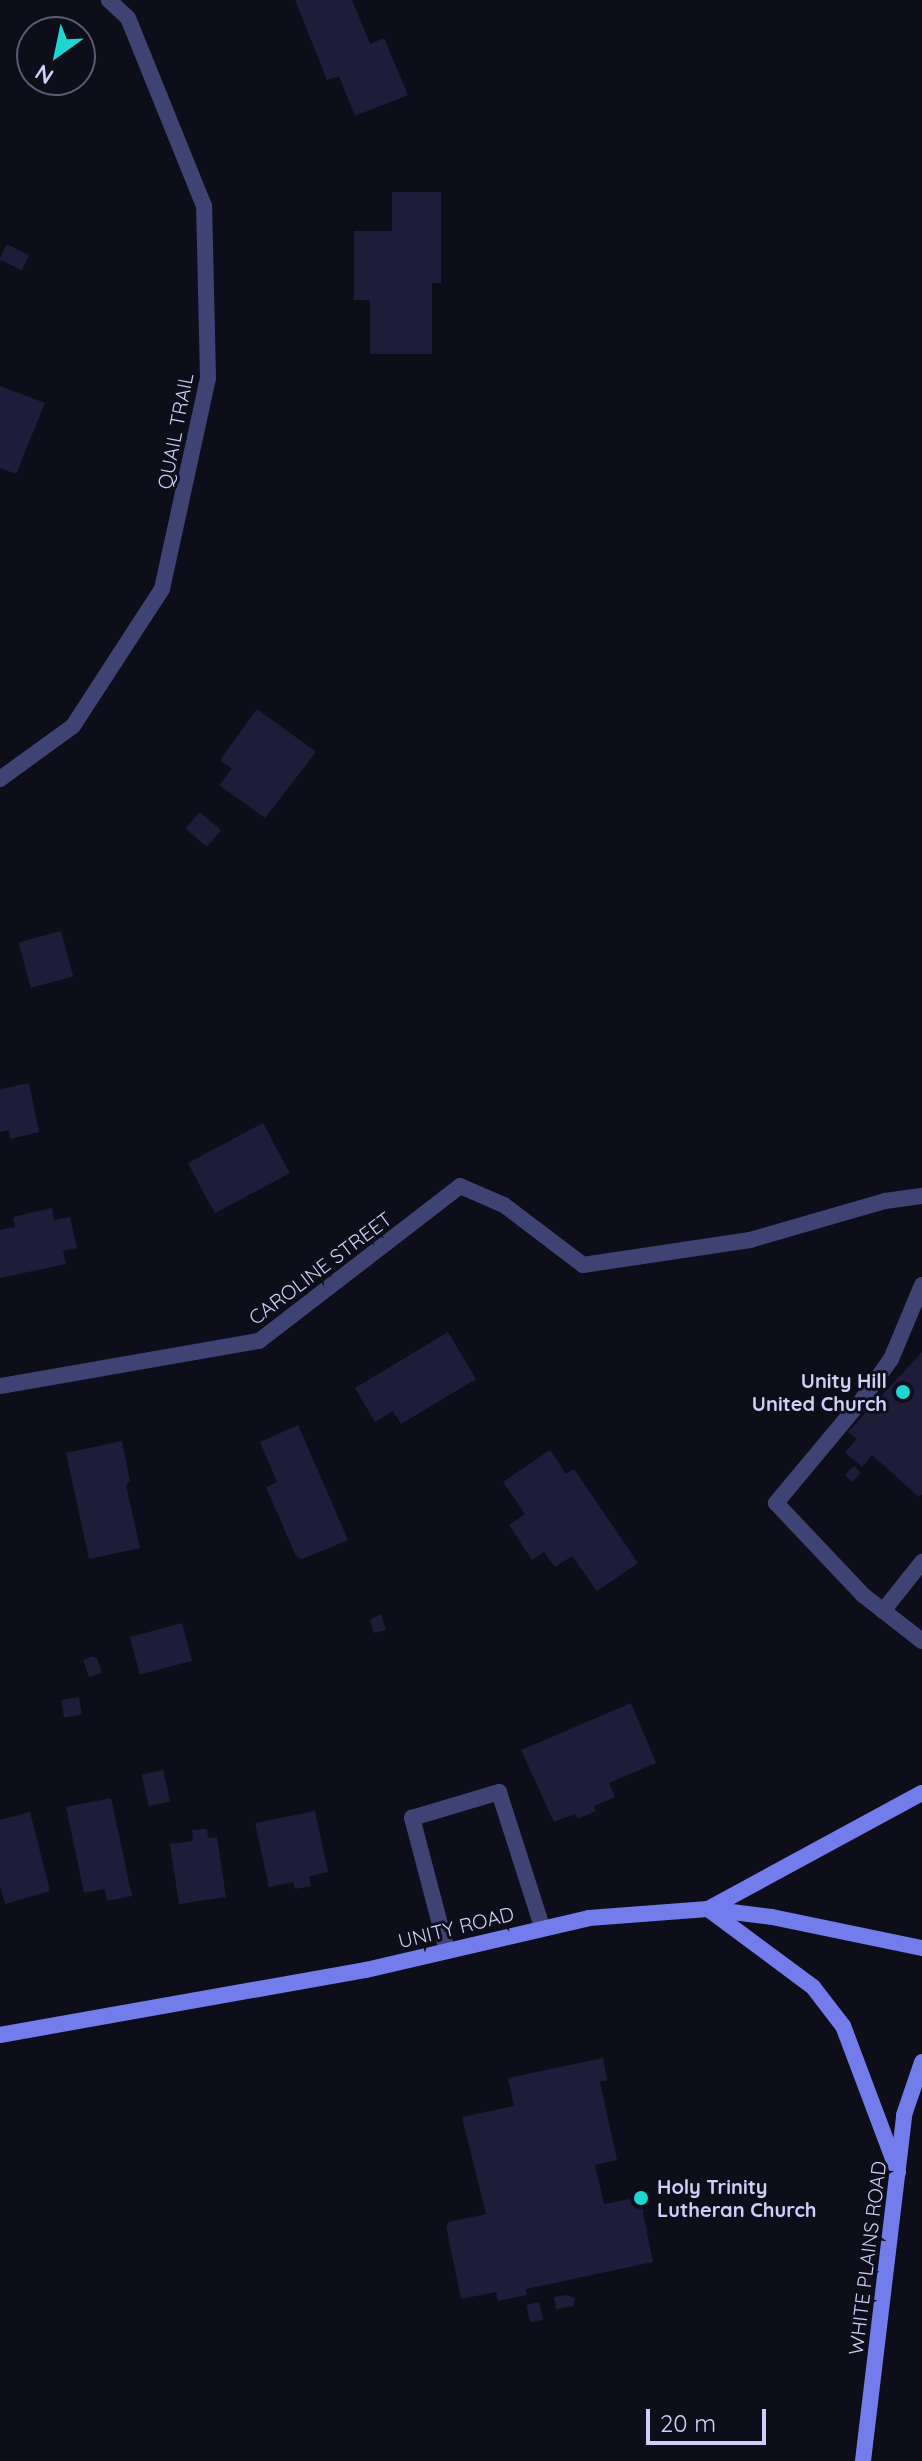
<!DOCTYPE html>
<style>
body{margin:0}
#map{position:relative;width:922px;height:2461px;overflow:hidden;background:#0e0e1b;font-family:Quicksand,sans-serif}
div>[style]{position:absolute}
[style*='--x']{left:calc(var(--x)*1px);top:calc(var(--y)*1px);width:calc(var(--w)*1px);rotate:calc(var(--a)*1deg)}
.building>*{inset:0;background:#1f1c39;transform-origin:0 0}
.service>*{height:16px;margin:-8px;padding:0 8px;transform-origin:8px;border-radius:8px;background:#3f4374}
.minor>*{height:16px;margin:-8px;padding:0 8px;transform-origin:8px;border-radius:8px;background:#3f4374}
.secondary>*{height:16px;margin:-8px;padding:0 8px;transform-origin:8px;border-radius:8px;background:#727deb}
.dots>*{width:22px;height:22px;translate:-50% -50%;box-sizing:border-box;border:4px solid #0e0e1b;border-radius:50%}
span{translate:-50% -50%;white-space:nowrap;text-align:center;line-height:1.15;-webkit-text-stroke:6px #0e0e1b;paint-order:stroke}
.street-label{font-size:20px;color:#cecef8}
.poi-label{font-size:20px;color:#cecef8;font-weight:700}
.right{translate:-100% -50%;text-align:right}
.left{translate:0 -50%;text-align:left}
.north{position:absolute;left:16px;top:16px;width:80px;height:80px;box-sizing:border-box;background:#0e0e1b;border:2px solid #5b5b73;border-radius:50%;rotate:213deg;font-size:22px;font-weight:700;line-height:32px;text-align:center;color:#cecef8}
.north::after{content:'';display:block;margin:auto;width:28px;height:36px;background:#1ed5d2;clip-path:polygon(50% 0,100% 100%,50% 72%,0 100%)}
.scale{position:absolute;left:646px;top:2409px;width:120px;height:36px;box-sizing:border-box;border:4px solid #cecef8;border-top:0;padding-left:10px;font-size:24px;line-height:28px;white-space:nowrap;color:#cecef8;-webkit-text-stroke:6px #0e0e1b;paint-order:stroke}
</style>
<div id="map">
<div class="building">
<i style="clip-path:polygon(295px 0,352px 0,370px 44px,384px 38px,408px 95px,355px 116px,339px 76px,327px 80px)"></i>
<i style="clip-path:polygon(392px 192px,441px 192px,441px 283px,432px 283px,432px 354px,370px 354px,370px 300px,354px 300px,354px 231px,392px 231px)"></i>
<i style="left:7px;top:244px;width:25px;height:17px;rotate:27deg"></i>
<i style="clip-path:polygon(0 386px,45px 403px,16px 474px,0 468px)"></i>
<i style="clip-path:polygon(257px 709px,316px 752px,265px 818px,219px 785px,232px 769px,220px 760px)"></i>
<i style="left:200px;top:812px;width:28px;height:22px;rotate:41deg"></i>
<i style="left:61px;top:931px;width:47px;height:44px;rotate:75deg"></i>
<i style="clip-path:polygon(29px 1083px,39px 1132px,10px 1139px,9px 1130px,0 1132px,0 1089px)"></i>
<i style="left:263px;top:1123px;width:57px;height:85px;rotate:62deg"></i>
<i style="clip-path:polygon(52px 1208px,54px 1220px,70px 1217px,77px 1248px,63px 1251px,66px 1264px,0 1278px,0 1230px,15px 1227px,13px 1217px)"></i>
<i style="clip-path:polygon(448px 1332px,476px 1379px,401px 1424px,393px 1411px,375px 1422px,355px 1388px)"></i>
<i style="clip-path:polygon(922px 1352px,922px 1494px,919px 1497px,872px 1455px,862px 1467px,845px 1452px,857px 1439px,848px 1432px)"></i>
<i style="clip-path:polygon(298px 1425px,348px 1540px,302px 1559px,296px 1556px,266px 1487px,277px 1482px,260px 1442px)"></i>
<i style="clip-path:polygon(122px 1441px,130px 1481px,126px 1485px,140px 1548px,89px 1559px,66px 1453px)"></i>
<i style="clip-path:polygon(550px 1450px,566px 1474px,574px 1469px,638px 1563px,597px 1591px,572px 1556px,555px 1567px,544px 1552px,532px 1560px,509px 1525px,525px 1514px,503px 1482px)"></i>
<i style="left:854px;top:1466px;width:10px;height:13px;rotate:45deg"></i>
<i style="clip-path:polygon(381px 1614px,386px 1630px,374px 1633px,370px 1620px)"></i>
<i style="left:182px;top:1623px;width:39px;height:54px;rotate:75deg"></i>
<i style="clip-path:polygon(92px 1657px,97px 1658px,102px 1673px,89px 1677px,83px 1660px)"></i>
<i style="left:79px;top:1697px;width:18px;height:18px;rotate:81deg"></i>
<i style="clip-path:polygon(631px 1703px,656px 1763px,609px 1783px,615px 1797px,594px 1806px,596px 1811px,577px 1819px,575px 1814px,554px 1822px,521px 1750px)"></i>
<i style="left:163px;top:1770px;width:32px;height:22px;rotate:77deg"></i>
<i style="clip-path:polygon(111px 1798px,132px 1896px,107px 1901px,105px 1889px,84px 1893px,66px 1807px)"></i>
<i style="clip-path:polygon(315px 1811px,328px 1872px,309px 1876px,311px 1886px,295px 1889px,293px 1882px,269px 1887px,255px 1823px)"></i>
<i style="clip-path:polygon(30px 1812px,50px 1891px,5px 1904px,0 1885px,0 1820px)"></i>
<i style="clip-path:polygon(207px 1829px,208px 1838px,217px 1837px,226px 1897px,179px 1904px,170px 1844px,193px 1841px,192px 1830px)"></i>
<i style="clip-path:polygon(603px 2058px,607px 2080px,600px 2082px,617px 2160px,595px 2165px,604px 2204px,640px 2197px,653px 2262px,526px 2289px,527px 2295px,498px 2301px,496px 2292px,461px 2299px,446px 2226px,449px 2222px,486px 2214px,462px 2117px,514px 2106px,508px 2078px)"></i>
<i style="clip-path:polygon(566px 2295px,575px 2298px,574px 2306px,556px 2309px,554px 2297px)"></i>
<i style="left:539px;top:2302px;width:18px;height:13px;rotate:77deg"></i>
</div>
<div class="service">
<i style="--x:583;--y:1265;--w:169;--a:-8.5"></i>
<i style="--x:750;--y:1240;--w:141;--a:-16.1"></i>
<i style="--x:885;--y:1201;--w:37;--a:-8"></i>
<i style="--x:922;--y:1285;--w:80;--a:112.7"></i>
<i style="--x:891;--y:1359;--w:52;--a:125.5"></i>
<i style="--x:861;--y:1401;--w:133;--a:129.8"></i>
<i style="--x:776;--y:1503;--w:127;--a:46.6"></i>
<i style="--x:863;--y:1595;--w:75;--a:37.9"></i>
<i style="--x:883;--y:1611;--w:63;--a:-51.5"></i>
<i style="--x:447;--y:1951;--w:138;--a:-104.7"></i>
<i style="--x:412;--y:1818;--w:91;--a:-16.6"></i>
<i style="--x:499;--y:1792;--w:142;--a:72.3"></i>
</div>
<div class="minor">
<i style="--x:0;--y:779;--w:90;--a:-36"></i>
<i style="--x:73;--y:726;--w:163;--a:-57"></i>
<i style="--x:162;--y:589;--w:216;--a:-77.7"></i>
<i style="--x:208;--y:378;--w:172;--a:-91.3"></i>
<i style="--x:204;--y:206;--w:203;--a:-112"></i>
<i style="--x:128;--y:18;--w:26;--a:-137"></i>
<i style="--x:0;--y:1386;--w:263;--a:-9.9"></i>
<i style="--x:259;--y:1341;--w:254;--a:-37.6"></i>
<i style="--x:460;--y:1186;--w:48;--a:23.4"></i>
<i style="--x:504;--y:1205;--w:99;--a:37.2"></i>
</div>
<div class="secondary">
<i style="--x:0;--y:2035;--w:372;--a:-10.1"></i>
<i style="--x:366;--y:1970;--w:229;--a:-13.1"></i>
<i style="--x:589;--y:1918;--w:119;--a:-4.3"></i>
<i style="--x:708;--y:1909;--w:64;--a:7.1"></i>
<i style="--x:772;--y:1917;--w:153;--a:11.7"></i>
<i style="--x:898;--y:2172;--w:156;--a:-110.6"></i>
<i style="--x:843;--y:2026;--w:49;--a:-127.6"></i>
<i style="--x:813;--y:1987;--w:131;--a:-143.4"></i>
<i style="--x:708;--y:1909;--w:243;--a:-28.5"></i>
<i style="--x:863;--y:2461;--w:348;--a:-83.2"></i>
<i style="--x:904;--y:2115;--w:56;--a:-71.2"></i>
</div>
<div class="dots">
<i style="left:903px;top:1392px;background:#1ed5d2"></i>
<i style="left:641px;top:2198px;background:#1ed5d2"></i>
</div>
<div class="street-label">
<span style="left:175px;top:431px;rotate:-79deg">QUAIL TRAIL</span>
<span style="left:320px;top:1268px;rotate:-37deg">CAROLINE STREET</span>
<span style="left:456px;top:1927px;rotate:-14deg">UNITY ROAD</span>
<span style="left:867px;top:2258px;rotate:-83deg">WHITE PLAINS ROAD</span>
</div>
<div class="poi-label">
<span class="right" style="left:887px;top:1392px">Unity Hill<br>United Church</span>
<span class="left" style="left:657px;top:2198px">Holy Trinity<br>Lutheran Church</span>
</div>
<div class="north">N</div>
<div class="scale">20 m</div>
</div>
